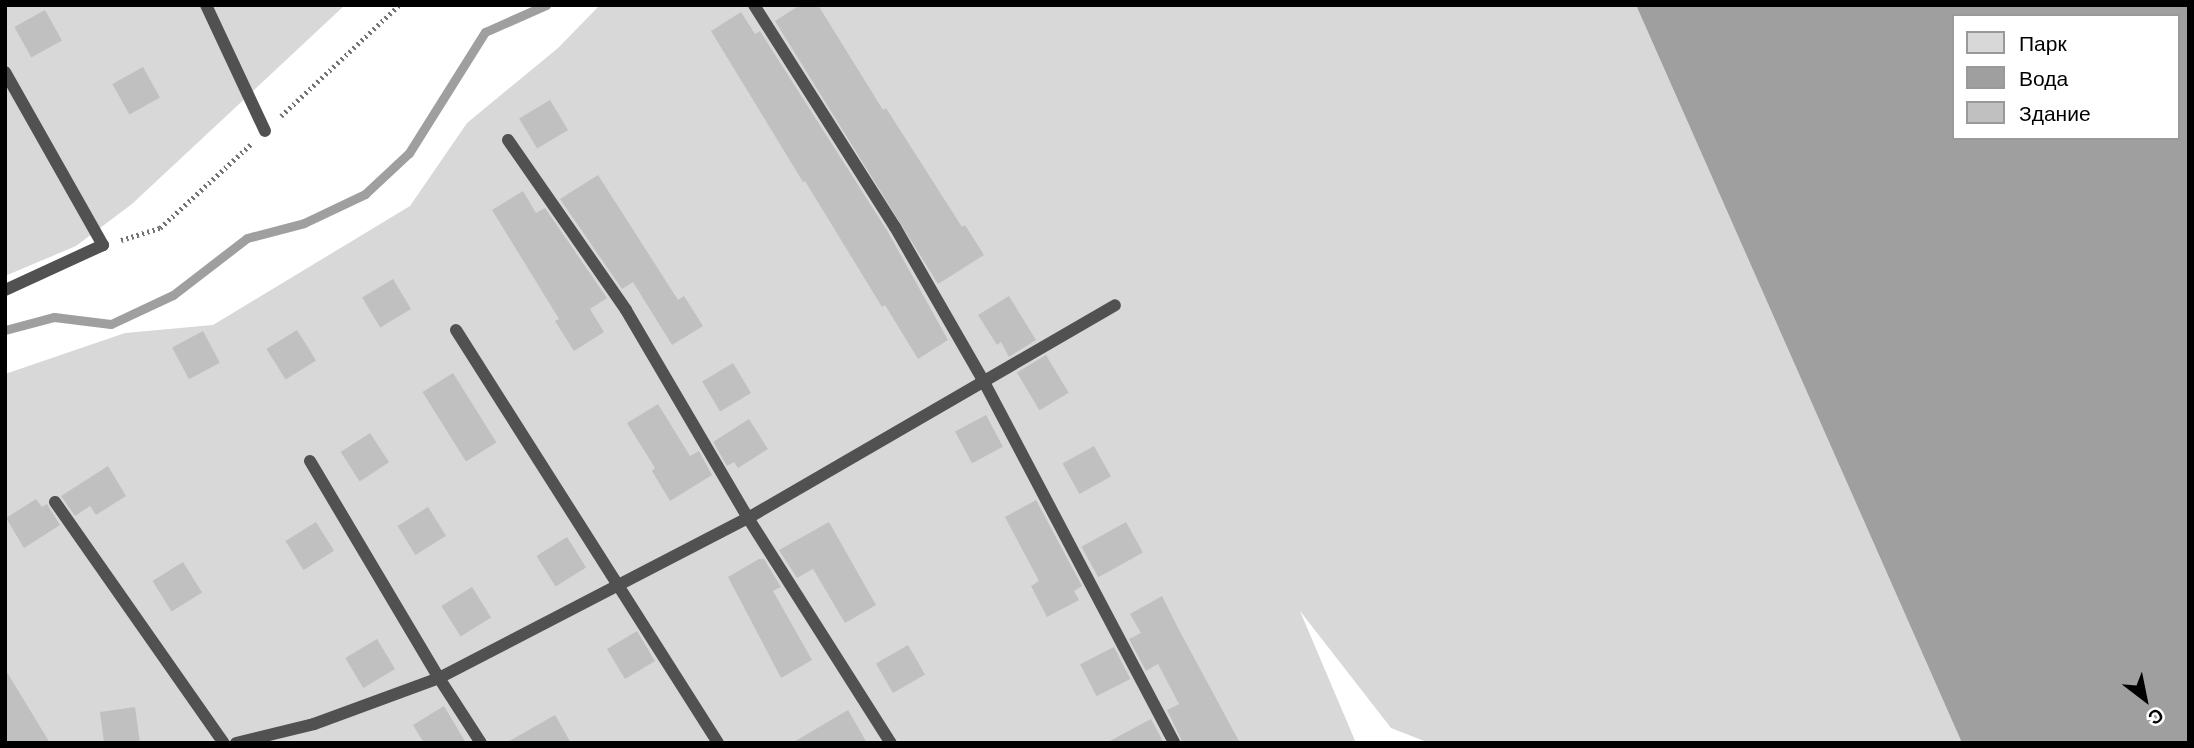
<!DOCTYPE html>
<meta charset="utf-8">
<style>
body{margin:0}
#map{position:relative;width:2194px;height:748px;overflow:hidden;background:#fff;font-family:Barlow,sans-serif}
div>[style]{position:absolute}
[style*='--x']{left:calc(var(--x)*1px);top:calc(var(--y)*1px);width:calc(var(--w)*1px);rotate:calc(var(--a)*1deg)}
.green>*{inset:0;background:#d8d8d8}
.water>*{inset:0;background:#9f9f9f}
.stream>*{height:9px;margin:-4.5px;padding:0 4.5px;transform-origin:4.5px;border-radius:4.5px;background:#9f9f9f}
.building>*{inset:0;background:#c0c0c0;transform-origin:0 0}
.path>*{height:4.5px;margin-top:-2.25px;transform-origin:0;background:repeating-linear-gradient(90deg,#737373 0 2px,transparent 0 5.5px)}
.lane>*{height:12px;margin:-6px;padding:0 6px;transform-origin:6px;border-radius:6px;background:#515151}
span{translate:-50% -50%;white-space:nowrap;text-align:center;line-height:1.15;-webkit-text-stroke:5px #fff;paint-order:stroke}
.frame{position:absolute;inset:0;border:7px solid #000;pointer-events:none}
.legend{position:absolute;left:1952px;top:14px;width:228px;height:126px;box-sizing:border-box;background:#fff;border:2px solid #999;margin:0;padding:9px 12px;list-style:none;font-size:21px;color:#000}
.legend li{display:flex;align-items:center;gap:14px;height:35px}
.legend b{width:35px;border:2px solid #999}
.north{position:absolute;left:2110px;top:664px;width:70px;height:70px;-webkit-text-stroke:5px #fff;paint-order:stroke;rotate:148deg;font-size:19px;font-weight:700;line-height:28px;text-align:center;color:#000}
.north::after{content:'';display:block;margin:auto;width:24px;height:32px;background:#000;clip-path:polygon(50% 0,100% 100%,50% 72%,0 100%)}
</style>
<div id="map">
<div class="green">
<i style="clip-path:polygon(5px 5px,345px 5px,132px 204px,76px 246px,5px 276px)"></i>
<i style="clip-path:polygon(600px 5px,1636px 5px,1962px 743px,1429px 743px,1391px 728px,1300px 611px,1356px 743px,5px 743px,5px 374px,125px 333px,213px 325px,410px 206px,467px 123px,558px 48px)"></i>
</div>
<div class="water">
<i style="clip-path:polygon(evenodd,1636px 5px,2189px 5px,2189px 743px,1962px 743px,1636px 5px,1954px 16px,2178px 16px,2178px 138px,1954px 138px,1954px 16px)"></i>
</div>
<div class="stream">
<i style="--x:5;--y:330;--w:51;--a:-14.9"></i>
<i style="--x:54;--y:317;--w:57;--a:7"></i>
<i style="--x:111;--y:324;--w:68;--a:-25.1"></i>
<i style="--x:173;--y:295;--w:93;--a:-37.6"></i>
<i style="--x:247;--y:238;--w:59;--a:-14.7"></i>
<i style="--x:304;--y:223;--w:68;--a:-25.4"></i>
<i style="--x:365;--y:194;--w:60;--a:-43"></i>
<i style="--x:409;--y:153;--w:143;--a:-57.9"></i>
<i style="--x:485;--y:32;--w:67;--a:-23.9"></i>
</div>
<div class="building">
<i style="clip-path:polygon(800px 5px,818px 5px,883px 110px,886px 108px,962px 227px,965px 225px,984px 255px,938px 284px,775px 21px)"></i>
<i style="left:45px;top:10px;width:35px;height:35px;rotate:61deg"></i>
<i style="clip-path:polygon(741px 12px,755px 34px,760px 31px,888px 232px,948px 340px,918px 359px,885px 305px,882px 307px,805px 181px,803px 182px,711px 31px)"></i>
<i style="left:143px;top:67px;width:35px;height:35px;rotate:61deg"></i>
<i style="left:550px;top:100px;width:35px;height:36px;rotate:59deg"></i>
<i style="clip-path:polygon(598px 175px,678px 300px,684px 296px,703px 326px,672px 345px,633px 282px,622px 289px,560px 199px)"></i>
<i style="clip-path:polygon(523px 191px,536px 213px,545px 208px,607px 298px,590px 309px,604px 332px,574px 351px,555px 321px,559px 319px,492px 210px)"></i>
<i style="left:393px;top:279px;width:35px;height:36px;rotate:59deg"></i>
<i style="clip-path:polygon(1009px 296px,1036px 340px,1009px 357px,1001px 342px,997px 345px,978px 315px)"></i>
<i style="left:297px;top:330px;width:36px;height:36px;rotate:58deg"></i>
<i style="left:203px;top:331px;width:36px;height:35px;rotate:62deg"></i>
<i style="left:1046px;top:355px;width:44px;height:34px;rotate:59deg"></i>
<i style="left:733px;top:363px;width:35px;height:36px;rotate:59deg"></i>
<i style="left:453px;top:373px;width:82px;height:36px;rotate:58deg"></i>
<i style="clip-path:polygon(658px 404px,690px 456px,699px 451px,712px 475px,670px 501px,652px 471px,655px 468px,627px 423px)"></i>
<i style="left:986px;top:415px;width:36px;height:35px;rotate:62deg"></i>
<i style="clip-path:polygon(749px 419px,768px 449px,738px 468px,734px 462px,727px 466px,713px 442px)"></i>
<i style="left:370px;top:433px;width:35px;height:35px;rotate:57deg"></i>
<i style="left:1094px;top:446px;width:35px;height:36px;rotate:61deg"></i>
<i style="clip-path:polygon(108px 466px,126px 496px,96px 515px,90px 506px,75px 516px,61px 496px)"></i>
<i style="clip-path:polygon(36px 499px,42px 507px,47px 504px,60px 525px,24px 548px,6px 518px)"></i>
<i style="clip-path:polygon(1036px 500px,1082px 586px,1074px 591px,1079px 600px,1047px 617px,1031px 586px,1039px 581px,1005px 517px)"></i>
<i style="left:428px;top:507px;width:34px;height:36px;rotate:58deg"></i>
<i style="left:316px;top:522px;width:34px;height:36px;rotate:58deg"></i>
<i style="clip-path:polygon(829px 522px,876px 605px,845px 623px,813px 569px,797px 578px,779px 550px)"></i>
<i style="left:1126px;top:522px;width:35px;height:51px;rotate:61deg"></i>
<i style="left:567px;top:537px;width:36px;height:36px;rotate:58deg"></i>
<i style="clip-path:polygon(759px 559px,764px 559px,781px 587px,773px 591px,812px 660px,781px 678px,728px 577px)"></i>
<i style="left:183px;top:562px;width:36px;height:36px;rotate:58deg"></i>
<i style="left:472px;top:587px;width:36px;height:36px;rotate:58deg"></i>
<i style="clip-path:polygon(1162px 596px,1178px 628px,1240px 743px,1183px 743px,1167px 710px,1179px 704px,1158px 664px,1146px 671px,1129px 639px,1141px 633px,1130px 614px)"></i>
<i style="left:637px;top:631px;width:35px;height:35px;rotate:59deg"></i>
<i style="left:377px;top:639px;width:35px;height:37px;rotate:59deg"></i>
<i style="left:908px;top:645px;width:34px;height:37px;rotate:60deg"></i>
<i style="left:1114px;top:647px;width:36px;height:38px;rotate:63deg"></i>
<i style="clip-path:polygon(5px 669px,50px 743px,5px 743px)"></i>
<i style="clip-path:polygon(444px 706px,466px 743px,424px 743px,413px 725px)"></i>
<i style="clip-path:polygon(135px 707px,140px 743px,104px 743px,100px 712px)"></i>
<i style="clip-path:polygon(848px 710px,867px 743px,792px 743px)"></i>
<i style="clip-path:polygon(555px 715px,571px 743px,506px 743px)"></i>
<i style="clip-path:polygon(1151px 719px,1164px 743px,1106px 743px)"></i>
</div>
<div class="path">
<i style="--x:281;--y:116;--w:162;--a:-43.2"></i>
<i style="--x:121;--y:240;--w:41;--a:-17.1"></i>
<i style="--x:160;--y:228;--w:125;--a:-42.7"></i>
</div>
<div class="lane">
<i style="--x:206;--y:5;--w:139;--a:64.9"></i>
<i style="--x:754;--y:5;--w:263;--a:57.6"></i>
<i style="--x:895;--y:227;--w:179;--a:60.1"></i>
<i style="--x:984;--y:382;--w:408;--a:62.2"></i>
<i style="--x:5;--y:72;--w:199;--a:60.5"></i>
<i style="--x:103;--y:245;--w:108;--a:155.3"></i>
<i style="--x:508;--y:140;--w:207;--a:55.2"></i>
<i style="--x:626;--y:310;--w:241;--a:59.6"></i>
<i style="--x:748;--y:518;--w:267;--a:57.6"></i>
<i style="--x:456;--y:330;--w:489;--a:57.6"></i>
<i style="--x:310;--y:461;--w:252;--a:59.3"></i>
<i style="--x:439;--y:678;--w:77;--a:57.1"></i>
<i style="--x:55;--y:502;--w:294;--a:55"></i>
<i style="--x:236;--y:743;--w:80;--a:-13.7"></i>
<i style="--x:314;--y:724;--w:133;--a:-20.2"></i>
<i style="--x:439;--y:678;--w:348;--a:-27.4"></i>
<i style="--x:748;--y:518;--w:424;--a:-30.1"></i>
</div>
<div class="frame"></div>
<ul class="legend">
<li><b style="height:19px;background:#d8d8d8"></b>Парк</li>
<li><b style="height:19px;background:#9f9f9f"></b>Вода</li>
<li><b style="height:19px;background:#c0c0c0"></b>Здание</li>
</ul>
<div class="north">С</div>
</div>
